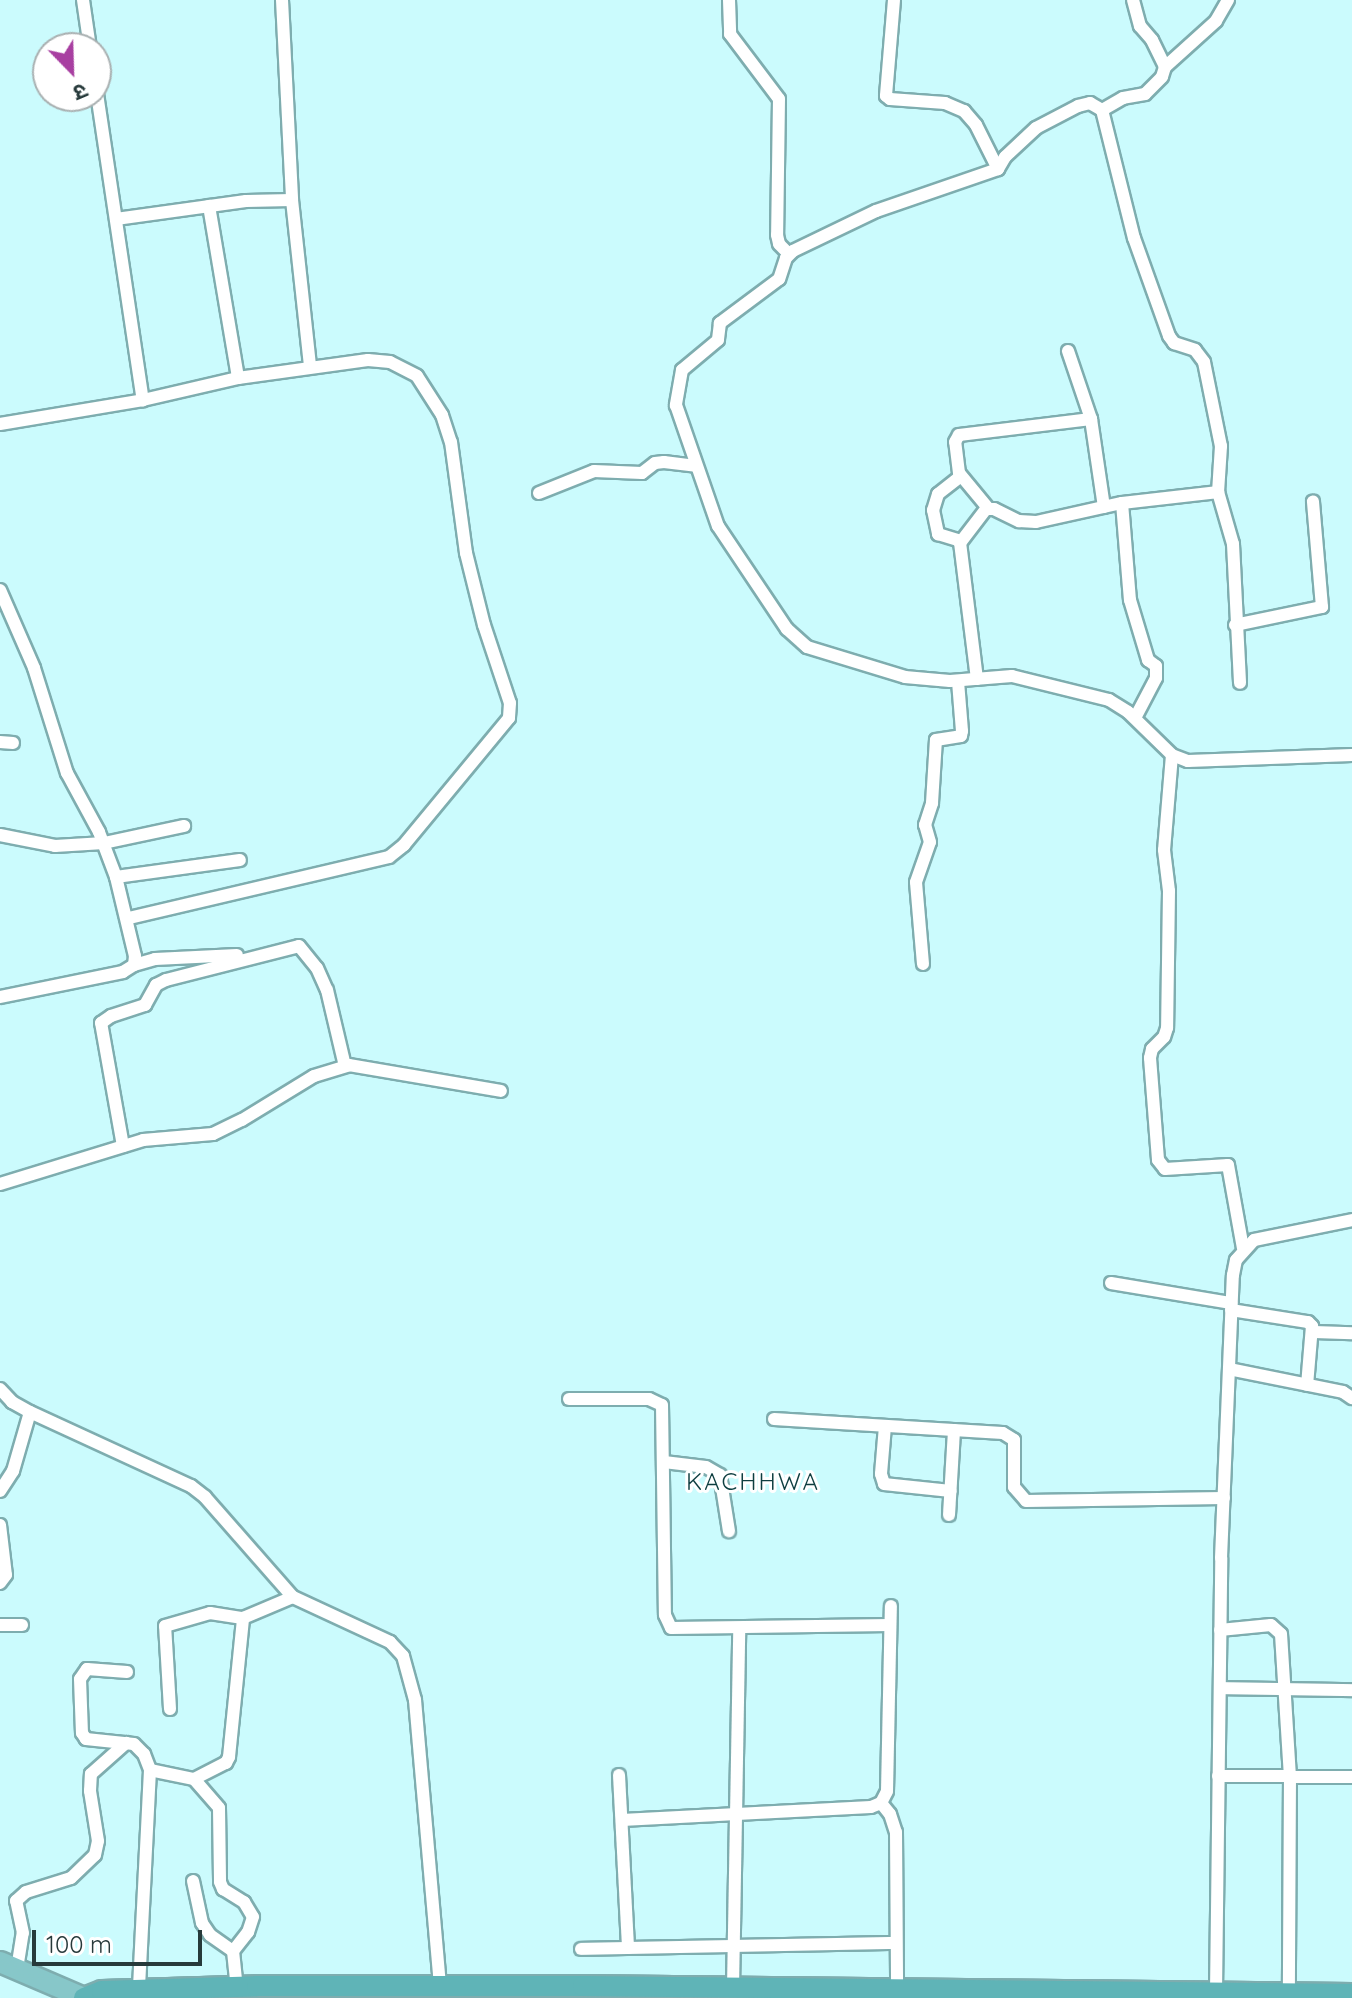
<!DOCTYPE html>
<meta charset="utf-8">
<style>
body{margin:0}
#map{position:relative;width:1352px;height:1998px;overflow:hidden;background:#cbfbfd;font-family:Quicksand,"Noto Sans Devanagari",sans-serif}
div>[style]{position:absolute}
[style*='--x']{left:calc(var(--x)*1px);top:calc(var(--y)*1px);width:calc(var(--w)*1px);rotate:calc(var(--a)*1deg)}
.roads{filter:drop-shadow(2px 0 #7eadaf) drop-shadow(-2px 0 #7eadaf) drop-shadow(0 2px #7eadaf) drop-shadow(0 -2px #7eadaf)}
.minor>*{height:12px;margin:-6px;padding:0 6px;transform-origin:6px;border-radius:6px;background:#fff}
.primary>*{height:20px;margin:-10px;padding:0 10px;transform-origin:10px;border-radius:10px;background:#87c7c9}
.trunk>*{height:20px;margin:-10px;padding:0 10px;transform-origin:10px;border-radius:10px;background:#5fb4b7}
span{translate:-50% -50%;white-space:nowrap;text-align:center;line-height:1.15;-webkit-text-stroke:6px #fff;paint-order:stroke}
.neighbourhood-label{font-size:24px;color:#0e3e40;letter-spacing:2px}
.north{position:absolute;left:32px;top:32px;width:80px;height:80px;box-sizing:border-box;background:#fff;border:2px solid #a9b0b1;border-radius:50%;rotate:157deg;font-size:22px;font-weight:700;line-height:32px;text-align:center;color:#273a3b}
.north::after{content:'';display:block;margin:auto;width:28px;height:36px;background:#a83fa1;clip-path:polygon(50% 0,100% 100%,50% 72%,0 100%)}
.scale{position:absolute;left:32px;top:1930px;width:170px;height:36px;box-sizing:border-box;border:4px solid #273a3b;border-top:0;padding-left:10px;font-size:24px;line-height:28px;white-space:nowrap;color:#273a3b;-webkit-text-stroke:6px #fff;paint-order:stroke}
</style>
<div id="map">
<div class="roads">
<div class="minor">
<i style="--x:83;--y:0;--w:49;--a:81.7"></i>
<i style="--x:282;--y:0;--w:200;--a:87.1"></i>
<i style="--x:292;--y:200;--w:168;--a:83.8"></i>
<i style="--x:729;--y:0;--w:34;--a:88"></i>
<i style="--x:730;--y:34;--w:81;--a:53"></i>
<i style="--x:779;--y:99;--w:136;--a:90.8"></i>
<i style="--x:777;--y:235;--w:9;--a:77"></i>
<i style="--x:779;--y:244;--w:14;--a:45"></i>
<i style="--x:894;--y:0;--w:96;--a:94.8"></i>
<i style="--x:886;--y:96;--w:5;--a:37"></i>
<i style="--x:890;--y:99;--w:55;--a:4.2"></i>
<i style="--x:945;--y:103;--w:21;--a:23"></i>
<i style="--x:964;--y:111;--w:18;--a:49"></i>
<i style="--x:976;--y:125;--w:49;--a:63.4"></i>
<i style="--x:1133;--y:0;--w:27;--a:75"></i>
<i style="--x:1140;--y:26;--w:18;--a:49"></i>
<i style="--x:1152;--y:40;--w:30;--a:64"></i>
<i style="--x:1228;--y:0;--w:24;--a:120"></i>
<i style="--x:1216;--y:21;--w:69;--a:138"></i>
<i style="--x:1165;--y:67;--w:10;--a:107"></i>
<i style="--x:1162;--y:77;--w:24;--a:135"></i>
<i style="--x:1145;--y:94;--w:22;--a:170"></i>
<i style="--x:1123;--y:98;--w:24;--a:150"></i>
<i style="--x:1102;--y:110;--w:14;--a:-150"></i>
<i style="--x:1090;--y:103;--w:12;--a:166"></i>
<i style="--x:1078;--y:106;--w:47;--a:152.4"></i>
<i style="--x:1036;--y:128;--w:42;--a:136.9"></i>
<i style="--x:1005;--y:157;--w:14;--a:120"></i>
<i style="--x:998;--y:169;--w:129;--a:161"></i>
<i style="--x:876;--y:211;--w:92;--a:154.3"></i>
<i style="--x:793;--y:251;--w:10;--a:135"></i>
<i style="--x:786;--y:258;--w:22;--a:108"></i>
<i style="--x:779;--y:279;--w:74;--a:143.3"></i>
<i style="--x:720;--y:323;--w:17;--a:97"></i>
<i style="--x:718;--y:340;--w:47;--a:140.2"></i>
<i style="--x:682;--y:370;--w:36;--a:100"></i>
<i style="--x:676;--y:405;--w:128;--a:70.9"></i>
<i style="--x:718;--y:526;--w:124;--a:56.2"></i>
<i style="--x:787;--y:629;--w:27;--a:42"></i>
<i style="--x:807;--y:647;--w:102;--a:17"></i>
<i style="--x:905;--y:677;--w:45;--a:5.1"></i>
<i style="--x:950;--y:681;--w:62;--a:-4.6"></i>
<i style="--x:1012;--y:676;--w:100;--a:13.9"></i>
<i style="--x:1109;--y:700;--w:22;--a:32"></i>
<i style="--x:1128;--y:712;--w:62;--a:44.3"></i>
<i style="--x:1172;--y:755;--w:17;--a:21"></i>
<i style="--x:1188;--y:761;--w:164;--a:-2.1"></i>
<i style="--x:96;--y:87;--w:317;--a:81.5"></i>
<i style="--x:1102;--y:110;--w:132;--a:76"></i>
<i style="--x:1134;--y:238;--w:104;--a:70.3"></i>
<i style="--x:1169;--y:336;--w:9;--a:54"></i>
<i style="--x:1174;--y:343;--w:22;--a:18"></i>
<i style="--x:1195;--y:350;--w:15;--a:53"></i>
<i style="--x:1204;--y:362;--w:86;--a:78.6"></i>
<i style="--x:1221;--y:446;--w:46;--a:93.7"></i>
<i style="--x:1218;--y:492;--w:54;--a:73.9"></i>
<i style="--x:1233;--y:544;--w:139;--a:87.1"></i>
<i style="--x:209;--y:206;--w:174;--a:80.4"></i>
<i style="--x:116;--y:219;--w:131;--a:-7.9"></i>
<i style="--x:246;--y:201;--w:46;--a:-1.2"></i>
<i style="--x:1068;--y:351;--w:72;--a:71.3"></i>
<i style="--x:1091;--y:419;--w:89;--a:81.6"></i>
<i style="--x:0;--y:424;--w:145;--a:-9.5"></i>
<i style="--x:143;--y:400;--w:98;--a:-13"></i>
<i style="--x:238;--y:378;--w:131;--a:-7.9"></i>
<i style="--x:368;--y:360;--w:22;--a:5"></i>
<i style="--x:390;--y:362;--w:30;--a:27"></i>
<i style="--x:417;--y:376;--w:46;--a:57.3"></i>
<i style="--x:442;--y:415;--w:28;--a:72"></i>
<i style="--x:451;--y:442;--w:112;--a:82.3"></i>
<i style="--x:466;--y:553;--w:74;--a:76"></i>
<i style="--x:484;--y:625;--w:82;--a:71.6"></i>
<i style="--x:510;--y:703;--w:15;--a:94"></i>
<i style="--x:509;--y:718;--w:165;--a:129.6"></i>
<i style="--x:404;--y:845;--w:19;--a:141"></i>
<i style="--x:389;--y:857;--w:267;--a:166.8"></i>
<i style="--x:961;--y:476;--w:29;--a:142"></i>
<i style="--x:938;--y:494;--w:17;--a:107"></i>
<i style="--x:933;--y:510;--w:25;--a:78"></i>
<i style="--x:938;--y:534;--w:24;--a:17"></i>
<i style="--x:539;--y:493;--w:59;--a:-21.8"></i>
<i style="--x:594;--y:471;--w:48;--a:2.4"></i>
<i style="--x:642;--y:473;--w:16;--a:-38"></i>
<i style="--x:655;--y:463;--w:9;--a:-6"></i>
<i style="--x:664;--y:462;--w:32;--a:7"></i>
<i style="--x:1122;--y:503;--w:97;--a:85.3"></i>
<i style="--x:1130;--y:600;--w:63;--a:73.3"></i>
<i style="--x:1148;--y:660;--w:10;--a:37"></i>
<i style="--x:1156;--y:666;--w:12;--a:90"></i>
<i style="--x:1156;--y:678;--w:45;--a:117.7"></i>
<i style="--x:988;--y:508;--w:45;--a:-129.6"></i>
<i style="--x:959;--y:473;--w:31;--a:-97"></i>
<i style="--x:955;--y:442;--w:8;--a:-60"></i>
<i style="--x:959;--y:435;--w:133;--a:-6.9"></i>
<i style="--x:0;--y:590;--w:85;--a:66.4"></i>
<i style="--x:34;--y:668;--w:110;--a:72.6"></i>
<i style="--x:67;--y:773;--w:67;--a:61.5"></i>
<i style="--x:99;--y:832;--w:48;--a:69.3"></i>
<i style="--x:116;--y:877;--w:81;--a:76.5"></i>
<i style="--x:135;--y:956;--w:9;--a:96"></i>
<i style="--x:134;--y:965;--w:13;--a:148"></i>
<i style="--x:123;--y:972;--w:126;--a:168.5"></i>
<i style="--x:1235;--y:625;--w:89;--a:-11.7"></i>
<i style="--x:1322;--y:607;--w:106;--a:-94.9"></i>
<i style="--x:977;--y:679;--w:137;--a:-97.1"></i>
<i style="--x:960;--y:543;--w:43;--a:-52.6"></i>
<i style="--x:986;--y:509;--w:8;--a:0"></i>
<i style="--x:994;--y:509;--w:28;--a:26"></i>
<i style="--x:1019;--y:521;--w:17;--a:3"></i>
<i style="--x:1036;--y:522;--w:88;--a:-12.5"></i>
<i style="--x:1122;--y:503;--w:97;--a:-6.5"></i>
<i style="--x:0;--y:742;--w:13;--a:4"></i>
<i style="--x:1172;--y:755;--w:95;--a:94.8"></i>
<i style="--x:1164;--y:850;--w:41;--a:83"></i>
<i style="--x:1169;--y:891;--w:137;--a:90.8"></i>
<i style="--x:1167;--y:1028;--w:9;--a:108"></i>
<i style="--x:1164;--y:1037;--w:17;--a:135"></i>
<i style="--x:1152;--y:1049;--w:9;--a:103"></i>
<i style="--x:1150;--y:1058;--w:102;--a:85.5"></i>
<i style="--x:1158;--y:1160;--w:11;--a:52"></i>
<i style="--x:1165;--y:1169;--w:63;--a:-3.6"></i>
<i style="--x:1228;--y:1165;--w:84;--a:79.8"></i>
<i style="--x:0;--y:835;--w:56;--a:11.3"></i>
<i style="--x:55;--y:846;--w:49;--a:-3.5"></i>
<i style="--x:104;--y:843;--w:82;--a:-12"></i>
<i style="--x:116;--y:877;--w:125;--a:-7.8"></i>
<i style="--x:923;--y:964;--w:82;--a:-94.9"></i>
<i style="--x:916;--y:882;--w:42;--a:-70.7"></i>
<i style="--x:930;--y:842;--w:18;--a:-106"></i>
<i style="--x:925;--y:825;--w:23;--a:-72"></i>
<i style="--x:932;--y:803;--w:63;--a:-86.4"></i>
<i style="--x:936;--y:740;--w:25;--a:-9"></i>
<i style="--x:961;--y:736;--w:5;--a:-79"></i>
<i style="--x:962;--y:731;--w:50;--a:-94.6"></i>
<i style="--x:134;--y:965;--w:22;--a:-16"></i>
<i style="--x:155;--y:959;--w:82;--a:-2.8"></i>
<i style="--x:123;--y:1146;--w:125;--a:-100.1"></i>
<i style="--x:101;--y:1023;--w:12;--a:-35"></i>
<i style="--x:111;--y:1016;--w:36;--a:-18"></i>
<i style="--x:145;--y:1005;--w:23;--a:-61"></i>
<i style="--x:156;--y:985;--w:11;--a:-27"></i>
<i style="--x:166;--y:980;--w:137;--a:-14.3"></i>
<i style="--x:299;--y:946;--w:28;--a:51"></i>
<i style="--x:317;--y:968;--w:24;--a:66"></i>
<i style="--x:327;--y:990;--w:78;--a:76.7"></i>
<i style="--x:0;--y:1184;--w:150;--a:-17.1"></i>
<i style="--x:143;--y:1140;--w:70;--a:-4.9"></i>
<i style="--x:213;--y:1134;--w:32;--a:-26"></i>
<i style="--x:242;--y:1120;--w:84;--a:-31.4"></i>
<i style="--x:314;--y:1076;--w:37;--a:-17"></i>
<i style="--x:349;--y:1065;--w:154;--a:9.7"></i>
<i style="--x:1111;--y:1283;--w:122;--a:9.5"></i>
<i style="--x:1231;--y:1310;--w:78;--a:8.9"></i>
<i style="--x:1308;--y:1322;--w:6;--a:45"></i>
<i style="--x:1312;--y:1326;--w:59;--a:94.8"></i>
<i style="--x:1314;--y:1332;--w:38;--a:2"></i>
<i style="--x:1229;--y:1369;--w:116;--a:11.4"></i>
<i style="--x:1343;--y:1392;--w:11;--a:34"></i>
<i style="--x:0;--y:1389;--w:18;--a:47"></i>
<i style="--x:12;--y:1402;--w:21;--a:29"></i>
<i style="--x:30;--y:1412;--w:177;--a:24.7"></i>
<i style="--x:191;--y:1486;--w:18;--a:38"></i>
<i style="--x:205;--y:1497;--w:133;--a:48.7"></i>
<i style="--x:293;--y:1597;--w:107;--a:24.9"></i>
<i style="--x:390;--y:1642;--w:19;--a:47"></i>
<i style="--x:403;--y:1656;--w:46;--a:74.7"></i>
<i style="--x:415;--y:1700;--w:287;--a:85"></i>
<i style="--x:569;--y:1399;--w:80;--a:0"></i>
<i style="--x:649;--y:1399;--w:14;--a:25"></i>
<i style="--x:662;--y:1405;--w:210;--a:89.2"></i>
<i style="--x:665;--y:1615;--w:14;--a:65"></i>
<i style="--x:671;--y:1628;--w:219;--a:-0.8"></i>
<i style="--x:774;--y:1419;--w:229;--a:3.5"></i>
<i style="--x:1003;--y:1433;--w:13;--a:32"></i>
<i style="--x:1014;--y:1440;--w:47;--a:90"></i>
<i style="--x:1014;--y:1487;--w:18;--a:49"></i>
<i style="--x:1026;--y:1501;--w:198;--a:-0.9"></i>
<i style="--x:885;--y:1426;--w:48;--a:94.8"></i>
<i style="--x:881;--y:1474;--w:10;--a:73"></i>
<i style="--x:884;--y:1484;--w:67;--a:6"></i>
<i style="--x:664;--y:1462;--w:42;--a:6.8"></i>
<i style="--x:706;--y:1467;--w:16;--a:30"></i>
<i style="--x:720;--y:1475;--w:57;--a:80.9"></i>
<i style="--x:0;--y:1491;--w:24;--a:-57"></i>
<i style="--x:13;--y:1471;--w:61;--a:-73.9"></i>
<i style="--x:949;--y:1515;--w:85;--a:-86.6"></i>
<i style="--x:0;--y:1525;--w:50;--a:83.2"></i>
<i style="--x:6;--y:1575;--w:10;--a:127"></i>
<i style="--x:0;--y:1625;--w:22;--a:0"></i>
<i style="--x:1220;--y:1630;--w:51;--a:-5.6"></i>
<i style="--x:1271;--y:1625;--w:13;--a:42"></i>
<i style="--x:1281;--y:1634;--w:142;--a:86.4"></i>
<i style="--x:1290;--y:1776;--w:219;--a:90.3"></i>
<i style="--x:127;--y:1672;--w:40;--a:-175.7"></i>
<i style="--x:87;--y:1669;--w:12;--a:125"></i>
<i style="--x:80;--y:1679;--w:54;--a:87.9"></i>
<i style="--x:82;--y:1733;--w:7;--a:56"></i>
<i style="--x:86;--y:1739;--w:48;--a:5.9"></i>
<i style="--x:134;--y:1744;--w:14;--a:45"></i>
<i style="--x:144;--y:1754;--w:17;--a:69"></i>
<i style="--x:150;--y:1770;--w:220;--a:92.9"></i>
<i style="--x:1220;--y:1688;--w:132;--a:0.9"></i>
<i style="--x:170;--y:1709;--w:83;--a:-93.4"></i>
<i style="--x:165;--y:1626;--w:47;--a:-16.1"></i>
<i style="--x:210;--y:1613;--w:33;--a:9"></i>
<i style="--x:150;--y:1770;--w:45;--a:11.6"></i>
<i style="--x:194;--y:1779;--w:38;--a:49"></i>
<i style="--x:219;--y:1808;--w:74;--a:89.2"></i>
<i style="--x:220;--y:1882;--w:8;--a:67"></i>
<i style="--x:223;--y:1889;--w:25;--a:32"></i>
<i style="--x:244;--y:1902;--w:17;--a:59"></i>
<i style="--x:253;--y:1917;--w:16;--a:108"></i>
<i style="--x:248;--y:1932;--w:24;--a:128"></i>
<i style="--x:233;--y:1951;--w:36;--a:84"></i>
<i style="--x:619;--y:1775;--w:173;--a:87"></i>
<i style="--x:1218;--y:1776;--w:134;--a:0.4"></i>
<i style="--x:194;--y:1779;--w:36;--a:-27"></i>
<i style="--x:226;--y:1763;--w:7;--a:-63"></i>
<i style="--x:229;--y:1757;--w:140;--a:-84.2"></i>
<i style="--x:243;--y:1618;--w:54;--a:-22.8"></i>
<i style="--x:881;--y:1803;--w:14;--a:51"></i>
<i style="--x:890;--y:1814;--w:19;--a:72"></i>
<i style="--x:896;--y:1832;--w:157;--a:89.6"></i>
<i style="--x:622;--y:1820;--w:249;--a:-3"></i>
<i style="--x:871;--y:1807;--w:11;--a:-22"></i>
<i style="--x:881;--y:1803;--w:13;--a:-63"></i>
<i style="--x:887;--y:1791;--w:185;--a:-88.8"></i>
<i style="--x:193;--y:1881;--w:43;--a:77.9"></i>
<i style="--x:202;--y:1923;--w:14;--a:56"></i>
<i style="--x:210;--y:1935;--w:28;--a:35"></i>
<i style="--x:581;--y:1949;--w:315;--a:-1.1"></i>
<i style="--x:17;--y:1969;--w:36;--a:-81"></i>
<i style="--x:23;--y:1933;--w:33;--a:-102"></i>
<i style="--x:16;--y:1901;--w:13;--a:-42"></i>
<i style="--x:26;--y:1892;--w:47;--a:-17.3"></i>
<i style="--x:71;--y:1878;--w:33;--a:-44"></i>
<i style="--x:95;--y:1855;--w:14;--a:-78"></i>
<i style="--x:98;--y:1841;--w:51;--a:-99.1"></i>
<i style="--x:90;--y:1791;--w:17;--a:-87"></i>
<i style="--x:91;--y:1774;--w:47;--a:-41.5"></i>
<i style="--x:733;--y:1988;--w:360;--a:-89"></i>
<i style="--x:1216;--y:1992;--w:434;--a:-89.3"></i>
<i style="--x:1221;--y:1558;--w:283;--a:-87.6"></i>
<i style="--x:1233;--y:1275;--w:15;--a:-79"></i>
<i style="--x:1236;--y:1260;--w:27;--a:-48"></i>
<i style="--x:1254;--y:1240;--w:100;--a:-11.5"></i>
</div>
<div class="primary">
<i style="--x:0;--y:1962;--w:91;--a:23.2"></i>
</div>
<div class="trunk">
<i style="--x:84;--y:1998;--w:19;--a:-21"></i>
<i style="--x:102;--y:1991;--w:155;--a:-1.8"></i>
<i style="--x:257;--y:1986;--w:326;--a:0"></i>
<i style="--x:583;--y:1986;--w:769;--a:0.6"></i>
</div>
</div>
<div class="neighbourhood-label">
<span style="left:753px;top:1482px">KACHHWA</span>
</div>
<div class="north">उ</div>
<div class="scale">100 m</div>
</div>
